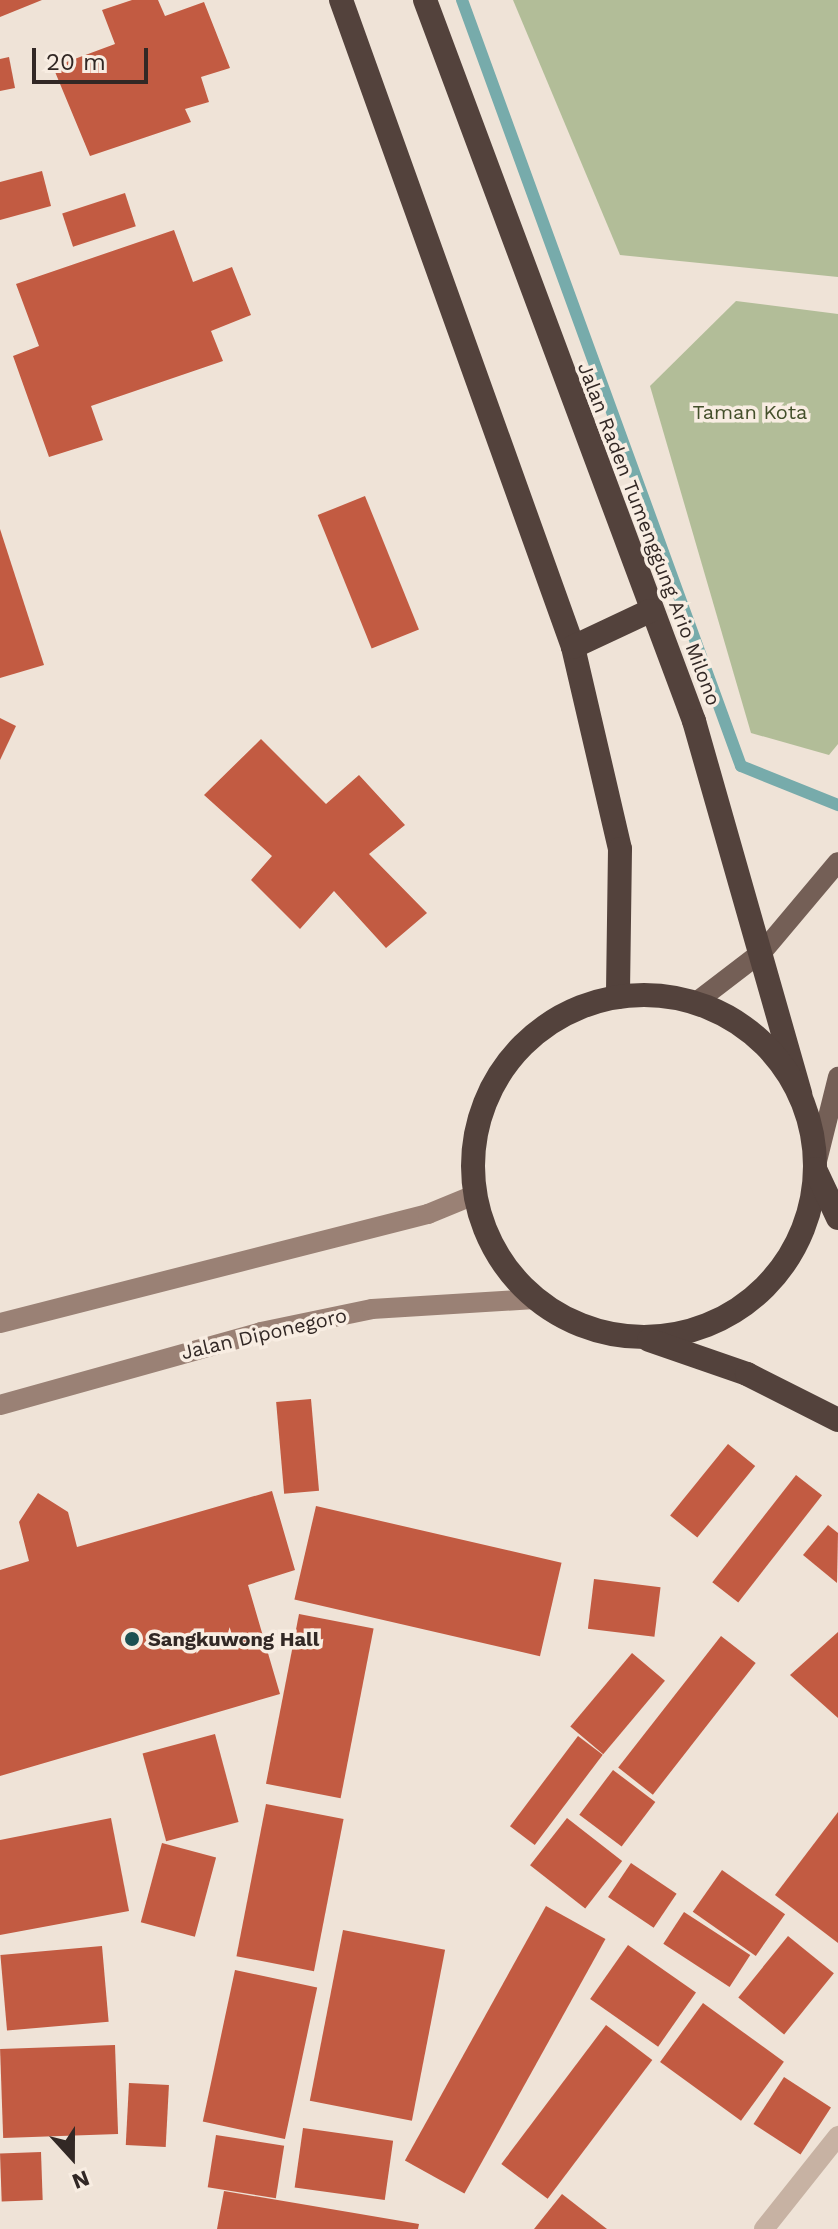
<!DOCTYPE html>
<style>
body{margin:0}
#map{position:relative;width:838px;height:2229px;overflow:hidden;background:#efe3d7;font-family:"Work Sans",sans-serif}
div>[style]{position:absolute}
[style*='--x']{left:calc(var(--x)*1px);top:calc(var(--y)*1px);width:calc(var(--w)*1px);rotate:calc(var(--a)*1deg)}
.green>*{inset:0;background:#b2bd98}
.stream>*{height:12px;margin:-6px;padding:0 6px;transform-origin:6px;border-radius:6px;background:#77abab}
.building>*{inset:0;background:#c25b42;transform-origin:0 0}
.street>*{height:20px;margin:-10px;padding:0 10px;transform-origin:10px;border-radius:10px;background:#c7b2a3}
.secondary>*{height:20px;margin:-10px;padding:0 10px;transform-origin:10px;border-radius:10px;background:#9a8175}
.primary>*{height:20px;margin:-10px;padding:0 10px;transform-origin:10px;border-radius:10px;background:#745f56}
.highway>*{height:24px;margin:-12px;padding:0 12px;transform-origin:12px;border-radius:12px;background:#53423c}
.highway>.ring{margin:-12px;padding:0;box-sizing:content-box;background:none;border:24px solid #53423c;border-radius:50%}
.dots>*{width:22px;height:22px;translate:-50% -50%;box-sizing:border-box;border:4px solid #f8ede2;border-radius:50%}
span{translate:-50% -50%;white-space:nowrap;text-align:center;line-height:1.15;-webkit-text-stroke:7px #f8ede2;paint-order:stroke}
.park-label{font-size:20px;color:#434f2a}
.street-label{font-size:20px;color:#322825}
.poi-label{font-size:20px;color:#322825;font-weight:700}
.left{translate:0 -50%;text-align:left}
.north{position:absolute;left:32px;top:2117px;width:80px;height:80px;-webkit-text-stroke:6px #f8ede2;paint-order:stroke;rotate:159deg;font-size:22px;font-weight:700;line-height:32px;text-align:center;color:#322825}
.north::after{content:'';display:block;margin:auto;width:28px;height:36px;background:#322825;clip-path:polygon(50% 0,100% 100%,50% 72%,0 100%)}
.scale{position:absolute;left:32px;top:48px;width:116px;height:36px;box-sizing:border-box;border:4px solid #322825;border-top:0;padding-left:10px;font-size:24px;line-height:28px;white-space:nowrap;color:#322825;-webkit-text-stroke:6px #f8ede2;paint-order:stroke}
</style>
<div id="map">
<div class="green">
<i style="clip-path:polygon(513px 0,838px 0,838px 277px,620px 255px)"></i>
<i style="clip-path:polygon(736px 301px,838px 314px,838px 744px,829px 755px,751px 733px,650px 386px)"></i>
</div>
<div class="stream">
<i style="--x:462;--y:0;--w:815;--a:69.99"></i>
<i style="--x:741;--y:766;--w:105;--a:21.9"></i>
</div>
<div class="building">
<i style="clip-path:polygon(0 0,42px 0,0 17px)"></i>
<i style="clip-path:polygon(132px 0,158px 0,165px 16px,204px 2px,230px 68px,201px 77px,209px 102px,185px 109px,191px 122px,90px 156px,53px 67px,115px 44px,102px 10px)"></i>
<i style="clip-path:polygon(9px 57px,15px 88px,0 91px,0 59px)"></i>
<i style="clip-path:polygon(42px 171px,51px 206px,0 220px,0 182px)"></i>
<i style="left:125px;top:193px;width:35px;height:66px;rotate:72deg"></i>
<i style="clip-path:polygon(174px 230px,193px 282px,232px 267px,251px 315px,211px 331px,223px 361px,91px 406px,103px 440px,49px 457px,13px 356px,39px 346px,16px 284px)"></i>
<i style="left:365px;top:496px;width:144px;height:51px;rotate:68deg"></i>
<i style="clip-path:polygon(0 529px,44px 665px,0 678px)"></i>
<i style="clip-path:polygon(0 718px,16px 726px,0 760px)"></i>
<i style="clip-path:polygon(261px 739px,326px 804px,359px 775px,405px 825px,369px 854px,427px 913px,386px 948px,334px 891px,300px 929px,251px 880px,272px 856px,204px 795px)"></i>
<i style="left:311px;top:1399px;width:92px;height:35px;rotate:85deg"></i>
<i style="left:728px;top:1444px;width:35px;height:92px;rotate:39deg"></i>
<i style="left:796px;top:1475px;width:33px;height:136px;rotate:38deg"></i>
<i style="clip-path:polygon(272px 1491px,295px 1570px,248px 1585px,280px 1694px,0 1776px,0 1570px,29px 1561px,19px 1522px,38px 1493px,68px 1512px,77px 1547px)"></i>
<i style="left:316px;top:1506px;width:252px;height:96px;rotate:13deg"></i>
<i style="clip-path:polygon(828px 1525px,838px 1533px,837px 1583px,803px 1555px)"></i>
<i style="left:594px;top:1579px;width:67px;height:50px;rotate:7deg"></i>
<i style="left:299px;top:1614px;width:76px;height:173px;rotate:11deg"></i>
<i style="clip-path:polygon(838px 1632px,838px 1718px,790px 1675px)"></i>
<i style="left:721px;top:1636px;width:44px;height:167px;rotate:38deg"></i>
<i style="left:632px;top:1653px;width:43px;height:96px;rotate:40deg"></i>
<i style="left:215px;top:1734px;width:91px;height:75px;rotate:75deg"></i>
<i style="left:578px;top:1736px;width:31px;height:113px;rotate:37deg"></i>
<i style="left:613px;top:1770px;width:53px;height:56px;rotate:37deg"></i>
<i style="left:266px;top:1804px;width:79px;height:155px;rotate:11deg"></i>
<i style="clip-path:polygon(838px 1812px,838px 1943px,775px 1895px)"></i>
<i style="clip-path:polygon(111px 1818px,129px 1911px,0 1935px,0 1840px)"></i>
<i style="left:567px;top:1818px;width:70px;height:60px;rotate:38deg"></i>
<i style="left:162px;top:1843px;width:56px;height:82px;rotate:15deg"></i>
<i style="left:631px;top:1863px;width:55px;height:41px;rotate:34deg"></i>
<i style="left:722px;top:1870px;width:77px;height:51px;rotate:35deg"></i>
<i style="left:546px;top:1906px;width:68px;height:291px;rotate:29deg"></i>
<i style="left:684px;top:1912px;width:79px;height:38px;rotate:33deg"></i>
<i style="left:343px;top:1930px;width:104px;height:174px;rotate:11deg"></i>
<i style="left:788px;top:1936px;width:59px;height:79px;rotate:39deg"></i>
<i style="left:628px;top:1945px;width:83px;height:66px;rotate:35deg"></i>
<i style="left:102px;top:1946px;width:76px;height:102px;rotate:85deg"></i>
<i style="left:235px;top:1970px;width:84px;height:155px;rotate:12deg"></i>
<i style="left:703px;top:2003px;width:100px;height:73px;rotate:36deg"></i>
<i style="left:606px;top:2025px;width:58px;height:174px;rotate:37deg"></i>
<i style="left:115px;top:2045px;width:89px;height:115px;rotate:88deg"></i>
<i style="left:784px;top:2077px;width:56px;height:56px;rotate:33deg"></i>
<i style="left:129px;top:2083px;width:40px;height:62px;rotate:3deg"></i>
<i style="left:303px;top:2128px;width:91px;height:60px;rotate:8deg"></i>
<i style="left:216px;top:2135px;width:69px;height:53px;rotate:9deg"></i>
<i style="left:41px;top:2152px;width:48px;height:41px;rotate:88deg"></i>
<i style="clip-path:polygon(224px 2191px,419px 2224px,418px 2229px,217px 2229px)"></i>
<i style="clip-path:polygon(562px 2194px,607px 2229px,534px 2229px)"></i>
</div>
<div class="street">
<i style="--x:764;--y:2229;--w:119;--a:-51.5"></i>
</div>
<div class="secondary">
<i style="--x:0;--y:1323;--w:442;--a:-14.3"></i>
<i style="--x:428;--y:1214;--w:50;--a:-22.4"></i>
<i style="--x:0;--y:1405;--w:271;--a:-15.6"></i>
<i style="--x:261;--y:1332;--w:113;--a:-11.7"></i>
<i style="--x:372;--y:1309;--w:163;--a:-3.5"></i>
</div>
<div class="primary">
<i style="--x:695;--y:1003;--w:86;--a:-37.4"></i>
<i style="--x:763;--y:951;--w:116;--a:-49.9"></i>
<i style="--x:815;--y:1169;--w:95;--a:-76"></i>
</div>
<div class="highway">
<i style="--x:341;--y:0;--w:687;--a:70.27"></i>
<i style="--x:573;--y:647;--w:207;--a:76.9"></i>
<i style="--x:620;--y:849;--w:148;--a:90.8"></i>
<i style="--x:425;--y:0;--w:770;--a:69.54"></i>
<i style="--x:694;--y:721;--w:388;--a:74.1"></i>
<i style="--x:573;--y:647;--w:85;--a:-25.1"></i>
<i class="ring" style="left:473px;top:995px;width:318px;height:318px"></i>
<i style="--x:815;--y:1169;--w:54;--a:64.9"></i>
<i style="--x:649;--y:1340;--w:104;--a:19.1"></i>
<i style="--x:747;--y:1374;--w:102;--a:26.8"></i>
</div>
<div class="dots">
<i style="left:132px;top:1639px;background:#1c5052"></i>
</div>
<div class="park-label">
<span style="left:750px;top:412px">Taman Kota</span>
</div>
<div class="street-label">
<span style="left:649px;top:534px;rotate:69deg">Jalan Raden Tumenggung Ario Milono</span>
<span style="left:264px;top:1334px;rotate:-13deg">Jalan Diponegoro</span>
</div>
<div class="poi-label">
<span class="left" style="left:148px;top:1639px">Sangkuwong Hall</span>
</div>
<div class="north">N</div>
<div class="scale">20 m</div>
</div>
